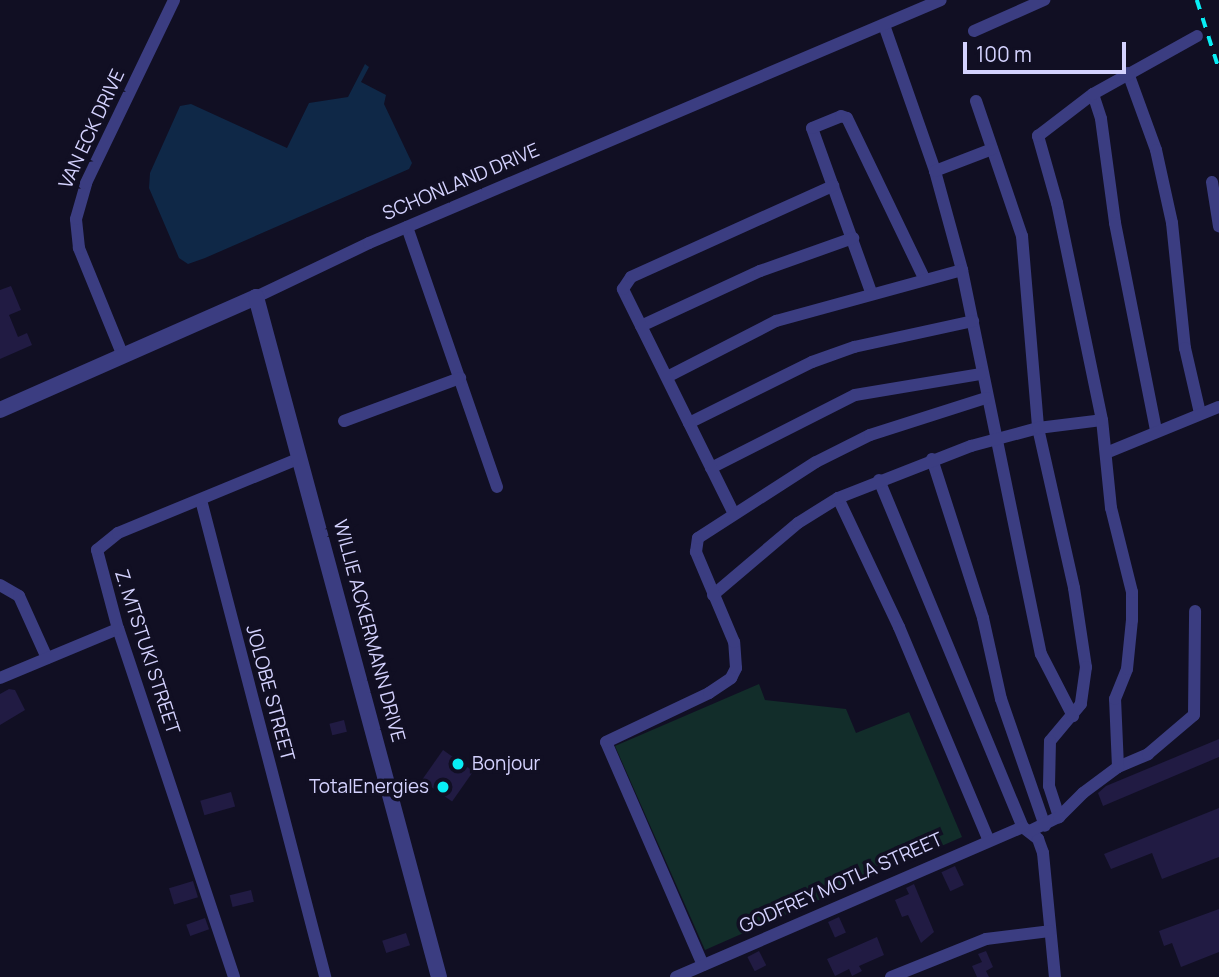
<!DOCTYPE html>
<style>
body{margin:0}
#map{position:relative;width:1219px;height:977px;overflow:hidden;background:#110f23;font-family:Manrope,sans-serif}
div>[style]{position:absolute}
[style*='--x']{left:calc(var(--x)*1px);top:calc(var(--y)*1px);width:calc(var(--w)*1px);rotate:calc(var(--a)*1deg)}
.green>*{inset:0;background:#122d2a}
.water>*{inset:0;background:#0f2847}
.building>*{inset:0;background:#211b43;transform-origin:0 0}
.minor>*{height:12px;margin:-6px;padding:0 6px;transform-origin:6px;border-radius:6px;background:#3b3d81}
.tertiary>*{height:16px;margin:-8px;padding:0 8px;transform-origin:8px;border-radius:8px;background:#3b3d81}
.rail>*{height:3.5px;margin-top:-1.75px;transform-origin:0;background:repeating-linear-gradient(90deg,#08edf4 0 10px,transparent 0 19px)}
.dots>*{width:19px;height:19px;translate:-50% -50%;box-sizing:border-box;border:4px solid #110f23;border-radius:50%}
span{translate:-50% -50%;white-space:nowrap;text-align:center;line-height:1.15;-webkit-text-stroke:7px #110f23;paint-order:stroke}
.street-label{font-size:19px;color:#d4d2fe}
.poi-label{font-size:19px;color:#d4d2fe}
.left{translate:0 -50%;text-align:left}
.right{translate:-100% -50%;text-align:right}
.scale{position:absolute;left:963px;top:42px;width:163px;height:32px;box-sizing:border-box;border:4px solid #d4d2fe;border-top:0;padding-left:9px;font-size:21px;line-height:24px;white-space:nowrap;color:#d4d2fe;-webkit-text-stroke:5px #110f23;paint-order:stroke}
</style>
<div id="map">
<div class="green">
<i style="clip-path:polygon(759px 684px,765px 700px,846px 709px,856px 733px,909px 712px,962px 837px,705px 950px,615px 746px)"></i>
</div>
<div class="water">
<i style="clip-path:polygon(365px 64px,369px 67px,361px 82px,386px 95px,384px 104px,412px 163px,409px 169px,205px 258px,188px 264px,179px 258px,149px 188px,150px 173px,180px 106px,191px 104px,287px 148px,309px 103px,348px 97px)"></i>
</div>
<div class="building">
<i style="clip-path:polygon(11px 286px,21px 310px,9px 315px,18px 337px,27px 333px,32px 345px,0 359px,0 290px)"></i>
<i style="clip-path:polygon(9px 689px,15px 690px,25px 710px,0 725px,0 694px)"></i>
<i style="left:344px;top:720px;width:12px;height:15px;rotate:76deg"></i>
<i style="clip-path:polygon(1219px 739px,1219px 757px,1103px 806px,1098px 793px,1106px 786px)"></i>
<i style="left:443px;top:750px;width:37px;height:37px;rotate:35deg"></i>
<i style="left:231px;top:792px;width:15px;height:32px;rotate:74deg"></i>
<i style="clip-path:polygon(1219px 808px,1219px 857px,1162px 879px,1152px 853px,1111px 869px,1104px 854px)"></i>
<i style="left:955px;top:866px;width:21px;height:15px;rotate:65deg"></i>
<i style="left:193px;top:881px;width:17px;height:25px;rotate:73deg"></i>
<i style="clip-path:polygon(914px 884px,934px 932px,921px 943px,908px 915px,902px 917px,895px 900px,909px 894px,906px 888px)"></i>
<i style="left:251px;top:890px;width:12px;height:22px;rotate:76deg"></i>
<i style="clip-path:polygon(1219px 909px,1219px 952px,1181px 967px,1172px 943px,1164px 946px,1159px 931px)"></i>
<i style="left:839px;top:917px;width:17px;height:12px;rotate:66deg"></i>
<i style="left:205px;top:918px;width:12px;height:20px;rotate:70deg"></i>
<i style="left:406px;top:933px;width:13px;height:25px;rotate:72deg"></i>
<i style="clip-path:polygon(877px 937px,884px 955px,859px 966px,862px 971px,852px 976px,849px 969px,835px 976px,827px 959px)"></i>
<i style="left:759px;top:951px;width:16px;height:13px;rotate:63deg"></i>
<i style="clip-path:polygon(986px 951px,993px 967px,986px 971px,989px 977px,977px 977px,972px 966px,982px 962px,978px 954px)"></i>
</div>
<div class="minor">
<i style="--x:884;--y:25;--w:155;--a:70.7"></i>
<i style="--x:935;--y:171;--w:103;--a:74.7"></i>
<i style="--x:974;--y:31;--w:77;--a:-23.9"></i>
<i style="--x:1128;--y:73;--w:82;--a:70"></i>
<i style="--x:1156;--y:150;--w:75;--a:77.6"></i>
<i style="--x:1172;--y:223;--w:126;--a:84.1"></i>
<i style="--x:1185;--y:348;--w:67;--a:77"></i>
<i style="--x:1093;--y:94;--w:26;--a:72"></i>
<i style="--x:1101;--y:119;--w:105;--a:82.3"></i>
<i style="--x:1115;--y:223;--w:212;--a:78.8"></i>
<i style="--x:976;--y:101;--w:143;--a:71.2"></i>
<i style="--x:1022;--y:236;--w:193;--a:85.2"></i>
<i style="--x:1038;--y:428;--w:164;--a:77.3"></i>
<i style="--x:1074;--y:588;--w:80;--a:81.4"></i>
<i style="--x:1086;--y:667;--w:37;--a:98"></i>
<i style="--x:1081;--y:704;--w:48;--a:130"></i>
<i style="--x:1050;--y:741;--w:45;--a:91.3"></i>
<i style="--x:1049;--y:786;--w:33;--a:72"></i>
<i style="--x:935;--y:171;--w:61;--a:-21.1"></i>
<i style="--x:1212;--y:182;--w:45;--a:81"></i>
<i style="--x:407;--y:227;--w:275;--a:70.9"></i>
<i style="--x:871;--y:292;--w:174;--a:-109.8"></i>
<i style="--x:812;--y:128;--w:31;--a:-22"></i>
<i style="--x:841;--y:116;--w:6;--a:18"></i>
<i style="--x:847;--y:118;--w:178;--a:64.3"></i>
<i style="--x:256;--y:297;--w:125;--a:-25.5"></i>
<i style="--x:369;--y:243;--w:621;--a:-23.02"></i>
<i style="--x:641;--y:326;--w:131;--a:-24.8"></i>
<i style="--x:760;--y:271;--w:99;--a:-19.5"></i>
<i style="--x:123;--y:356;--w:117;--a:-112.2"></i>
<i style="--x:79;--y:248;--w:29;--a:-96"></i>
<i style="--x:76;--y:219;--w:37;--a:-74"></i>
<i style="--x:86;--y:183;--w:203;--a:-64.3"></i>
<i style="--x:667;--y:377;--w:123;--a:-27.2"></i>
<i style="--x:776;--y:321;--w:193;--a:-15.3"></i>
<i style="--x:962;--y:270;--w:392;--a:78.4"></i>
<i style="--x:1041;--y:654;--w:70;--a:62.7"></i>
<i style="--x:344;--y:421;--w:124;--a:-20.3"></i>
<i style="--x:689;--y:423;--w:137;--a:-26.4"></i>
<i style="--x:812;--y:362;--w:45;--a:-19.7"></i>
<i style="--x:854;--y:347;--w:122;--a:-12.3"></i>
<i style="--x:1106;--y:453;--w:122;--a:-22.2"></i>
<i style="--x:932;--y:459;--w:167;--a:72.2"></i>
<i style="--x:983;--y:618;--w:83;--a:77.5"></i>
<i style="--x:1001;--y:699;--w:134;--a:70.9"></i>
<i style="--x:711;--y:468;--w:161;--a:-26.9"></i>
<i style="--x:855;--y:395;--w:128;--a:-9.5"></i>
<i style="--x:879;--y:480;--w:376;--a:67.5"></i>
<i style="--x:838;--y:498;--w:143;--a:64.7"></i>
<i style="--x:899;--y:627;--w:230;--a:67.2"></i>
<i style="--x:201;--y:500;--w:493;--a:75.4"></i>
<i style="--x:734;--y:514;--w:251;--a:-116.3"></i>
<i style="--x:623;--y:289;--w:14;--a:-56"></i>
<i style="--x:631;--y:277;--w:222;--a:-24.3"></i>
<i style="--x:0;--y:585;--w:22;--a:30"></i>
<i style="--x:19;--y:596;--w:68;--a:65.7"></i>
<i style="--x:713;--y:595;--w:111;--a:-40.3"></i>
<i style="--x:798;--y:523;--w:47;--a:-32"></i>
<i style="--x:838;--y:498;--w:143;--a:-21.4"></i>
<i style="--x:971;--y:446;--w:69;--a:-15"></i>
<i style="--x:1038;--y:428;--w:64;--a:-7.1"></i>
<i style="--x:0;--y:678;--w:128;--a:-22.6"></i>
<i style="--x:1118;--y:767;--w:33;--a:-23"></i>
<i style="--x:1148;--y:754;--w:60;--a:-40.3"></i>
<i style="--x:1194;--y:715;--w:104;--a:-89.4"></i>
<i style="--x:1024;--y:828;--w:18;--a:38"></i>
<i style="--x:1038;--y:839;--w:15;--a:70"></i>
<i style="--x:1043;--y:853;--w:125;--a:84.5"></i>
<i style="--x:1030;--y:831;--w:32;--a:-26"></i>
<i style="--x:1059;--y:817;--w:34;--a:-45"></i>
<i style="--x:1083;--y:793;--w:44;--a:-36.6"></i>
<i style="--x:1118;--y:767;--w:68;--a:-92.5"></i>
<i style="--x:1115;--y:699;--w:32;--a:-68"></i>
<i style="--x:1127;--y:669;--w:49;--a:-84.2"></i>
<i style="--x:1132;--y:620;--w:28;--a:-90"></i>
<i style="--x:1132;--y:592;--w:87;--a:-104"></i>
<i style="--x:1111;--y:508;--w:88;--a:-95.8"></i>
<i style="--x:1102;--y:420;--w:222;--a:-101.7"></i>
<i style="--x:1057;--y:203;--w:70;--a:-105.8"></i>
<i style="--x:1038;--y:136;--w:69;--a:-37.4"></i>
<i style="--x:1093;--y:94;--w:119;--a:-29.1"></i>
<i style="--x:703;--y:965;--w:243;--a:-113.5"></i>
<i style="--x:606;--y:742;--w:114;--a:-25.4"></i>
<i style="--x:709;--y:693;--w:27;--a:-34"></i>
<i style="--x:731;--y:678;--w:11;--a:-63"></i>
<i style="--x:736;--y:668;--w:26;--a:-94"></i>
<i style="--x:734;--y:642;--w:98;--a:-112.9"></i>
<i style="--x:696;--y:552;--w:14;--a:-82"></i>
<i style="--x:698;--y:538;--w:140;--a:-32.8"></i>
<i style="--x:816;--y:462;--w:60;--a:-26.6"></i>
<i style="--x:870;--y:435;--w:122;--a:-17.7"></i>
<i style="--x:234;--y:977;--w:367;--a:-108.4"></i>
<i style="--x:118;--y:629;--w:82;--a:-104.9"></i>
<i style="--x:97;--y:550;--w:27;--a:-39"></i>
<i style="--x:118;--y:533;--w:197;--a:-22.4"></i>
<i style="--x:676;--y:977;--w:378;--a:-23.4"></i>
<i style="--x:891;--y:977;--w:102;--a:-21.8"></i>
<i style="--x:986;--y:939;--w:64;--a:-7.1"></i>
</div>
<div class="tertiary">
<i style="--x:0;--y:410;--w:280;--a:-23.8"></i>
<i style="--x:256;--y:297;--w:704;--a:74.94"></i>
</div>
<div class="rail">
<i style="--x:1197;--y:0;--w:72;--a:72.3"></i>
</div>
<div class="dots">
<i style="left:458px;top:764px;background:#08edf4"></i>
<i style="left:443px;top:787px;background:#08edf4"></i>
</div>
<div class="street-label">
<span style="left:92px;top:129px;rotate:-65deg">VAN ECK DRIVE</span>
<span style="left:461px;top:182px;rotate:-23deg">SCHONLAND DRIVE</span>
<span style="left:369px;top:631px;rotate:75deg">WILLIE ACKERMANN DRIVE</span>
<span style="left:147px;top:652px;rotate:72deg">Z. MTSTUKI STREET</span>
<span style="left:270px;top:693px;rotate:75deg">JOLOBE STREET</span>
<span style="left:841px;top:883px;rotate:-24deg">GODFREY MOTLA STREET</span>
</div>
<div class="poi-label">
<span class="left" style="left:472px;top:764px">Bonjour</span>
<span class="right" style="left:429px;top:787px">TotalEnergies</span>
</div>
<div class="scale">100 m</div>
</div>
